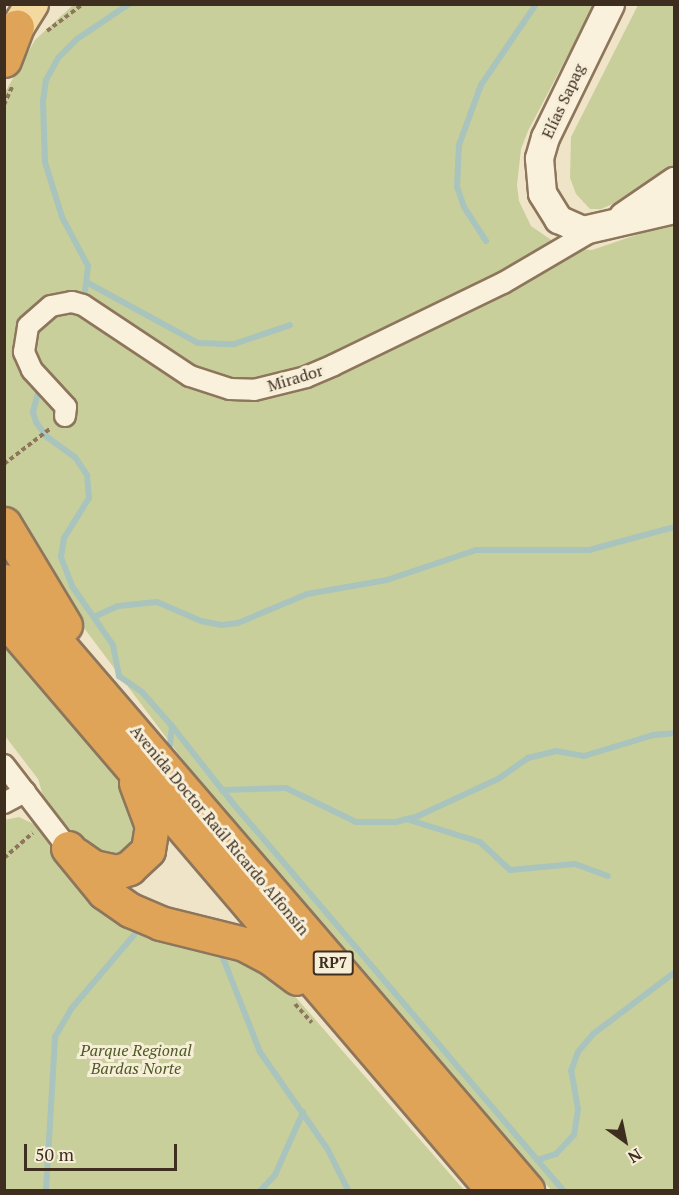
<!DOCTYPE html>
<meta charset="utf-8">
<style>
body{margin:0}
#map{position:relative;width:679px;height:1195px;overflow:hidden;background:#f0e4c8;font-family:"PT Serif",serif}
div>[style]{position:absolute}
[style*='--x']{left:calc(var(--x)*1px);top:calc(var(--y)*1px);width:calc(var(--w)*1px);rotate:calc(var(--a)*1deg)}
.green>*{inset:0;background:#c9cf9b}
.stream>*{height:6px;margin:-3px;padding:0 3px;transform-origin:3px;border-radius:3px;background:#a9c4bc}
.path>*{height:4px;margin-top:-2px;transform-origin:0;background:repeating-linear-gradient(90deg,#8d765c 0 4.5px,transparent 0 7.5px)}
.roads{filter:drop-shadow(2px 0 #8d765c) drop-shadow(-2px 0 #8d765c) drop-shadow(0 2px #8d765c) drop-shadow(0 -2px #8d765c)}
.street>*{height:20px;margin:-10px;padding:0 10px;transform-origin:10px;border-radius:10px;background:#faf1dc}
.secondary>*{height:27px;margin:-13.5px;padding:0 13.5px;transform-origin:13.5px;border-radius:13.5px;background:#faf1dc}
.primary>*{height:32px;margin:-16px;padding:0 16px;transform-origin:16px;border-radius:16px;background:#f3d9a0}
.highway>*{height:33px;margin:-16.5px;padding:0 16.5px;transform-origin:16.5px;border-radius:16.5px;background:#e0a458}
span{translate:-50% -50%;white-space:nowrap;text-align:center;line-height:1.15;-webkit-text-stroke:6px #f7eed8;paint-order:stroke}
.shield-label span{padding:2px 4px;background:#f7eed8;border:2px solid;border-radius:4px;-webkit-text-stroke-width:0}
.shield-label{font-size:15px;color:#3d2e20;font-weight:700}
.street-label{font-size:16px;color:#3d2e20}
.park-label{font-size:16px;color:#4d5a26;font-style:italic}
.frame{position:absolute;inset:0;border:6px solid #3d2e20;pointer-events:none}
.north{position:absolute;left:595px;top:1111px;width:60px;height:60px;-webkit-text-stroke:4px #f7eed8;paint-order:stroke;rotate:147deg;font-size:16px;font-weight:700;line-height:24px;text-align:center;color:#3d2e20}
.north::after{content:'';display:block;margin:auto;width:21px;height:27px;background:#3d2e20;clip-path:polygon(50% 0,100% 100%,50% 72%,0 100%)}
.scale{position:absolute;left:24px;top:1144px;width:153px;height:27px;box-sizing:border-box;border:3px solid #3d2e20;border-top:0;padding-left:8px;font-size:18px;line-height:21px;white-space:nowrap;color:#3d2e20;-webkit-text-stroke:4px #f7eed8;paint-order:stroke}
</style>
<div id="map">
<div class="green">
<i style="clip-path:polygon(73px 5px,594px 5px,528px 131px,521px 149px,517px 185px,519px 201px,531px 226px,563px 248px,592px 250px,674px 222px,674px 1190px,551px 1190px,201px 784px,66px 604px,5px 511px,4px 94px,35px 40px)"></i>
<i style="clip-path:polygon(638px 5px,674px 5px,674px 170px,624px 199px,601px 209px,590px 209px,576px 194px,570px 178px,571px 137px)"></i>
<i style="clip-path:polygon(4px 641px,126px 780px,137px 833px,120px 854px,106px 858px,70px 834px,44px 799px,38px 779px,5px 736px)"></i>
<i style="clip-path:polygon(19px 817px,36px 825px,67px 864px,265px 962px,464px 1190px,5px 1190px,4px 820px)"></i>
</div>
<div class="stream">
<i style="--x:486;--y:241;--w:40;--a:-122.9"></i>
<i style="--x:464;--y:207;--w:21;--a:-109"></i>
<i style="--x:457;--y:187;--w:42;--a:-87.3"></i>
<i style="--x:459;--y:145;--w:64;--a:-69.9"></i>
<i style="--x:481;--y:85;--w:98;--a:-55.8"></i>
<i style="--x:88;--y:283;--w:125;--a:28.6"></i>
<i style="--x:198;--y:343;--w:36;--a:2"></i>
<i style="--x:234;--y:344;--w:59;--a:-18.7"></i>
<i style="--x:85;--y:291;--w:25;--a:-83"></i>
<i style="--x:88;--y:266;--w:55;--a:-118"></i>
<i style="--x:62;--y:217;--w:58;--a:-107.2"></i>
<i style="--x:45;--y:162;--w:61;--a:-91.9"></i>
<i style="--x:43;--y:101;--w:21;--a:-82"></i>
<i style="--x:46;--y:80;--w:25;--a:-61"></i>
<i style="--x:58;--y:58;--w:27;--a:-45"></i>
<i style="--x:77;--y:39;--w:63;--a:-33.9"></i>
<i style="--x:38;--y:393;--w:20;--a:105"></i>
<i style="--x:33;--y:412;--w:10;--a:73"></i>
<i style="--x:36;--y:422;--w:19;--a:54"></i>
<i style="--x:47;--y:437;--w:34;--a:36"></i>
<i style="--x:75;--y:457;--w:22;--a:56"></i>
<i style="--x:87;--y:475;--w:23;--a:85"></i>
<i style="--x:89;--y:498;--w:47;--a:122"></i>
<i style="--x:64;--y:538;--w:19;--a:99"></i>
<i style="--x:61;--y:557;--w:31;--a:69"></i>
<i style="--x:72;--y:586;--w:72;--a:55.2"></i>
<i style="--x:113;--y:645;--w:32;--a:79"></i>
<i style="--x:119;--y:676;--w:28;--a:35"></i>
<i style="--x:142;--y:692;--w:45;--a:48.6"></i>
<i style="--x:172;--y:726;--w:95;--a:51.8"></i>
<i style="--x:231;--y:801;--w:511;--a:49.52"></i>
<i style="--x:94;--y:617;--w:26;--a:-25"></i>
<i style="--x:118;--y:606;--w:39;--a:-6"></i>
<i style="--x:157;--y:602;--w:48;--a:23.4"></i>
<i style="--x:201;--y:621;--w:21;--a:11"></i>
<i style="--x:222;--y:625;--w:16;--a:-7"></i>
<i style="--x:238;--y:623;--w:75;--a:-22.8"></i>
<i style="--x:307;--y:594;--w:81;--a:-9.9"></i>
<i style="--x:387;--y:580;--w:94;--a:-18.6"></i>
<i style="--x:476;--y:550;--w:113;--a:0"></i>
<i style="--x:589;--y:550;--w:88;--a:-15.1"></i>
<i style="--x:170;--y:745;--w:19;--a:-84"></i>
<i style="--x:222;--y:790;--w:64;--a:-1.8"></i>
<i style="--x:286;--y:788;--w:78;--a:25.9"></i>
<i style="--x:356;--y:822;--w:40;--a:0"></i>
<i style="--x:396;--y:822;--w:23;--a:-15"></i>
<i style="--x:418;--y:816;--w:88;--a:-24.8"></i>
<i style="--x:498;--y:779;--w:37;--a:-35"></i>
<i style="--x:528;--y:758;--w:29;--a:-14"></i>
<i style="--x:556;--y:751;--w:28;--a:10"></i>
<i style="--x:584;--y:756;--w:72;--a:-16.9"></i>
<i style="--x:653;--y:735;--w:21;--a:-5"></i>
<i style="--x:406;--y:819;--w:77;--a:17.3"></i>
<i style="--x:480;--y:842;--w:41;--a:43"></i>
<i style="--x:510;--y:870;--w:65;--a:-5.3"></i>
<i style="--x:575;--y:864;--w:35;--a:20"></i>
<i style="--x:223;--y:958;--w:101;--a:68.5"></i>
<i style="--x:260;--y:1052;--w:119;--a:55.2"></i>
<i style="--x:328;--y:1150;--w:45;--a:63.4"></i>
<i style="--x:537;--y:1160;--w:20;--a:-18"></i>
<i style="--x:556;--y:1154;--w:26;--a:-47"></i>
<i style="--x:574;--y:1135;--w:26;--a:-81"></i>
<i style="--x:578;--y:1109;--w:39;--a:-100"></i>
<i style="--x:571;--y:1071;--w:20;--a:-70"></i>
<i style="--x:578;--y:1052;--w:23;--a:-50"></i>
<i style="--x:593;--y:1034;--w:101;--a:-37"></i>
<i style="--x:46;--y:1190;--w:153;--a:-86.6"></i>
<i style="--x:55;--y:1037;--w:32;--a:-60"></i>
<i style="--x:71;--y:1009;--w:97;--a:-49.6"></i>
<i style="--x:261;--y:1190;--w:21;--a:-47"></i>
<i style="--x:275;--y:1175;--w:69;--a:-66"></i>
</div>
<div class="path">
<i style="--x:47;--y:31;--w:45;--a:-36.9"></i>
<i style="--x:4;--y:105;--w:22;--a:-66"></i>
<i style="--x:4;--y:464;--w:59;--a:-37.5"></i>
<i style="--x:4;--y:858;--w:38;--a:-41"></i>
<i style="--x:295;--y:1004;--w:25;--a:48"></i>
</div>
<div class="roads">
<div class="street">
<i style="--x:65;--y:416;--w:9;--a:-84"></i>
<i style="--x:66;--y:407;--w:50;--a:-132.6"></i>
<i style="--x:32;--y:370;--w:20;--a:-114"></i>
<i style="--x:24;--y:352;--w:26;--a:-81"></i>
<i style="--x:28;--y:326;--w:30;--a:-41"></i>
<i style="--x:51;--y:306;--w:21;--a:-11"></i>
<i style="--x:72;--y:302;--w:11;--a:15"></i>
<i style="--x:83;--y:305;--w:128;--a:33.6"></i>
<i style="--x:190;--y:376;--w:42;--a:18"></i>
<i style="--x:230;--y:389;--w:24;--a:2"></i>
<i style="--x:254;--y:390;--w:54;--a:-14"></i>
<i style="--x:306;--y:377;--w:30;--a:-23"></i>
<i style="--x:334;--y:365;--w:188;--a:-25.9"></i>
<i style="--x:503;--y:283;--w:107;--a:-30.4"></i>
<i style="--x:4;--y:765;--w:105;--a:52.4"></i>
<i style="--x:4;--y:803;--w:24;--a:-28"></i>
</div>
<div class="secondary">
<i style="--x:610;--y:4;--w:148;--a:116"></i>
<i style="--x:545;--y:137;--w:22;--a:106"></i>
<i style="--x:539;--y:158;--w:35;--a:85"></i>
<i style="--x:542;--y:193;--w:31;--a:58"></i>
<i style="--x:558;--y:219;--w:27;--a:24"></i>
<i style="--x:583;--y:230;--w:93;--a:-13"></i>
<i style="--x:623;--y:216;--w:62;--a:-34.5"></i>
</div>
<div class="primary">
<i style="--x:4;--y:49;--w:53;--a:-58.1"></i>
</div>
<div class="highway">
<i style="--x:4;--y:60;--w:36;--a:-69"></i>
<i style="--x:4;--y:524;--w:118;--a:58.9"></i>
<i style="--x:4;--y:581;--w:803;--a:49.34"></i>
<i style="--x:4;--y:618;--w:753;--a:49.47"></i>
<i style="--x:68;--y:848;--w:57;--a:50.7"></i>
<i style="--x:104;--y:892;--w:32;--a:35"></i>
<i style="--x:130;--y:910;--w:33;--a:23"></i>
<i style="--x:160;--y:923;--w:87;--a:14"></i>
<i style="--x:244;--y:944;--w:32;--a:28"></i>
<i style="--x:272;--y:959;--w:31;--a:37"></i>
<i style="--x:76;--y:855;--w:21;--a:35"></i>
<i style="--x:93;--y:867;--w:25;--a:12"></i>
<i style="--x:117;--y:872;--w:13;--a:-18"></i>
<i style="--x:129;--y:868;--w:26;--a:-43"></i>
<i style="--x:148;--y:850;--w:24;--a:-81"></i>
<i style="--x:152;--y:826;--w:46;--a:-110.4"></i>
</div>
</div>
<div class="shield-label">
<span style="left:333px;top:963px">RP7</span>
</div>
<div class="street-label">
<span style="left:563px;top:101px;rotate:-65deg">Elías Sapag</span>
<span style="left:295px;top:378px;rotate:-17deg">Mirador</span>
<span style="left:220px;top:830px;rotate:50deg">Avenida Doctor Raúl Ricardo Alfonsín</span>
</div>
<div class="park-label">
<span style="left:136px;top:1059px">Parque Regional<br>Bardas Norte</span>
</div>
<div class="frame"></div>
<div class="north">N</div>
<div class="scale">50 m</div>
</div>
